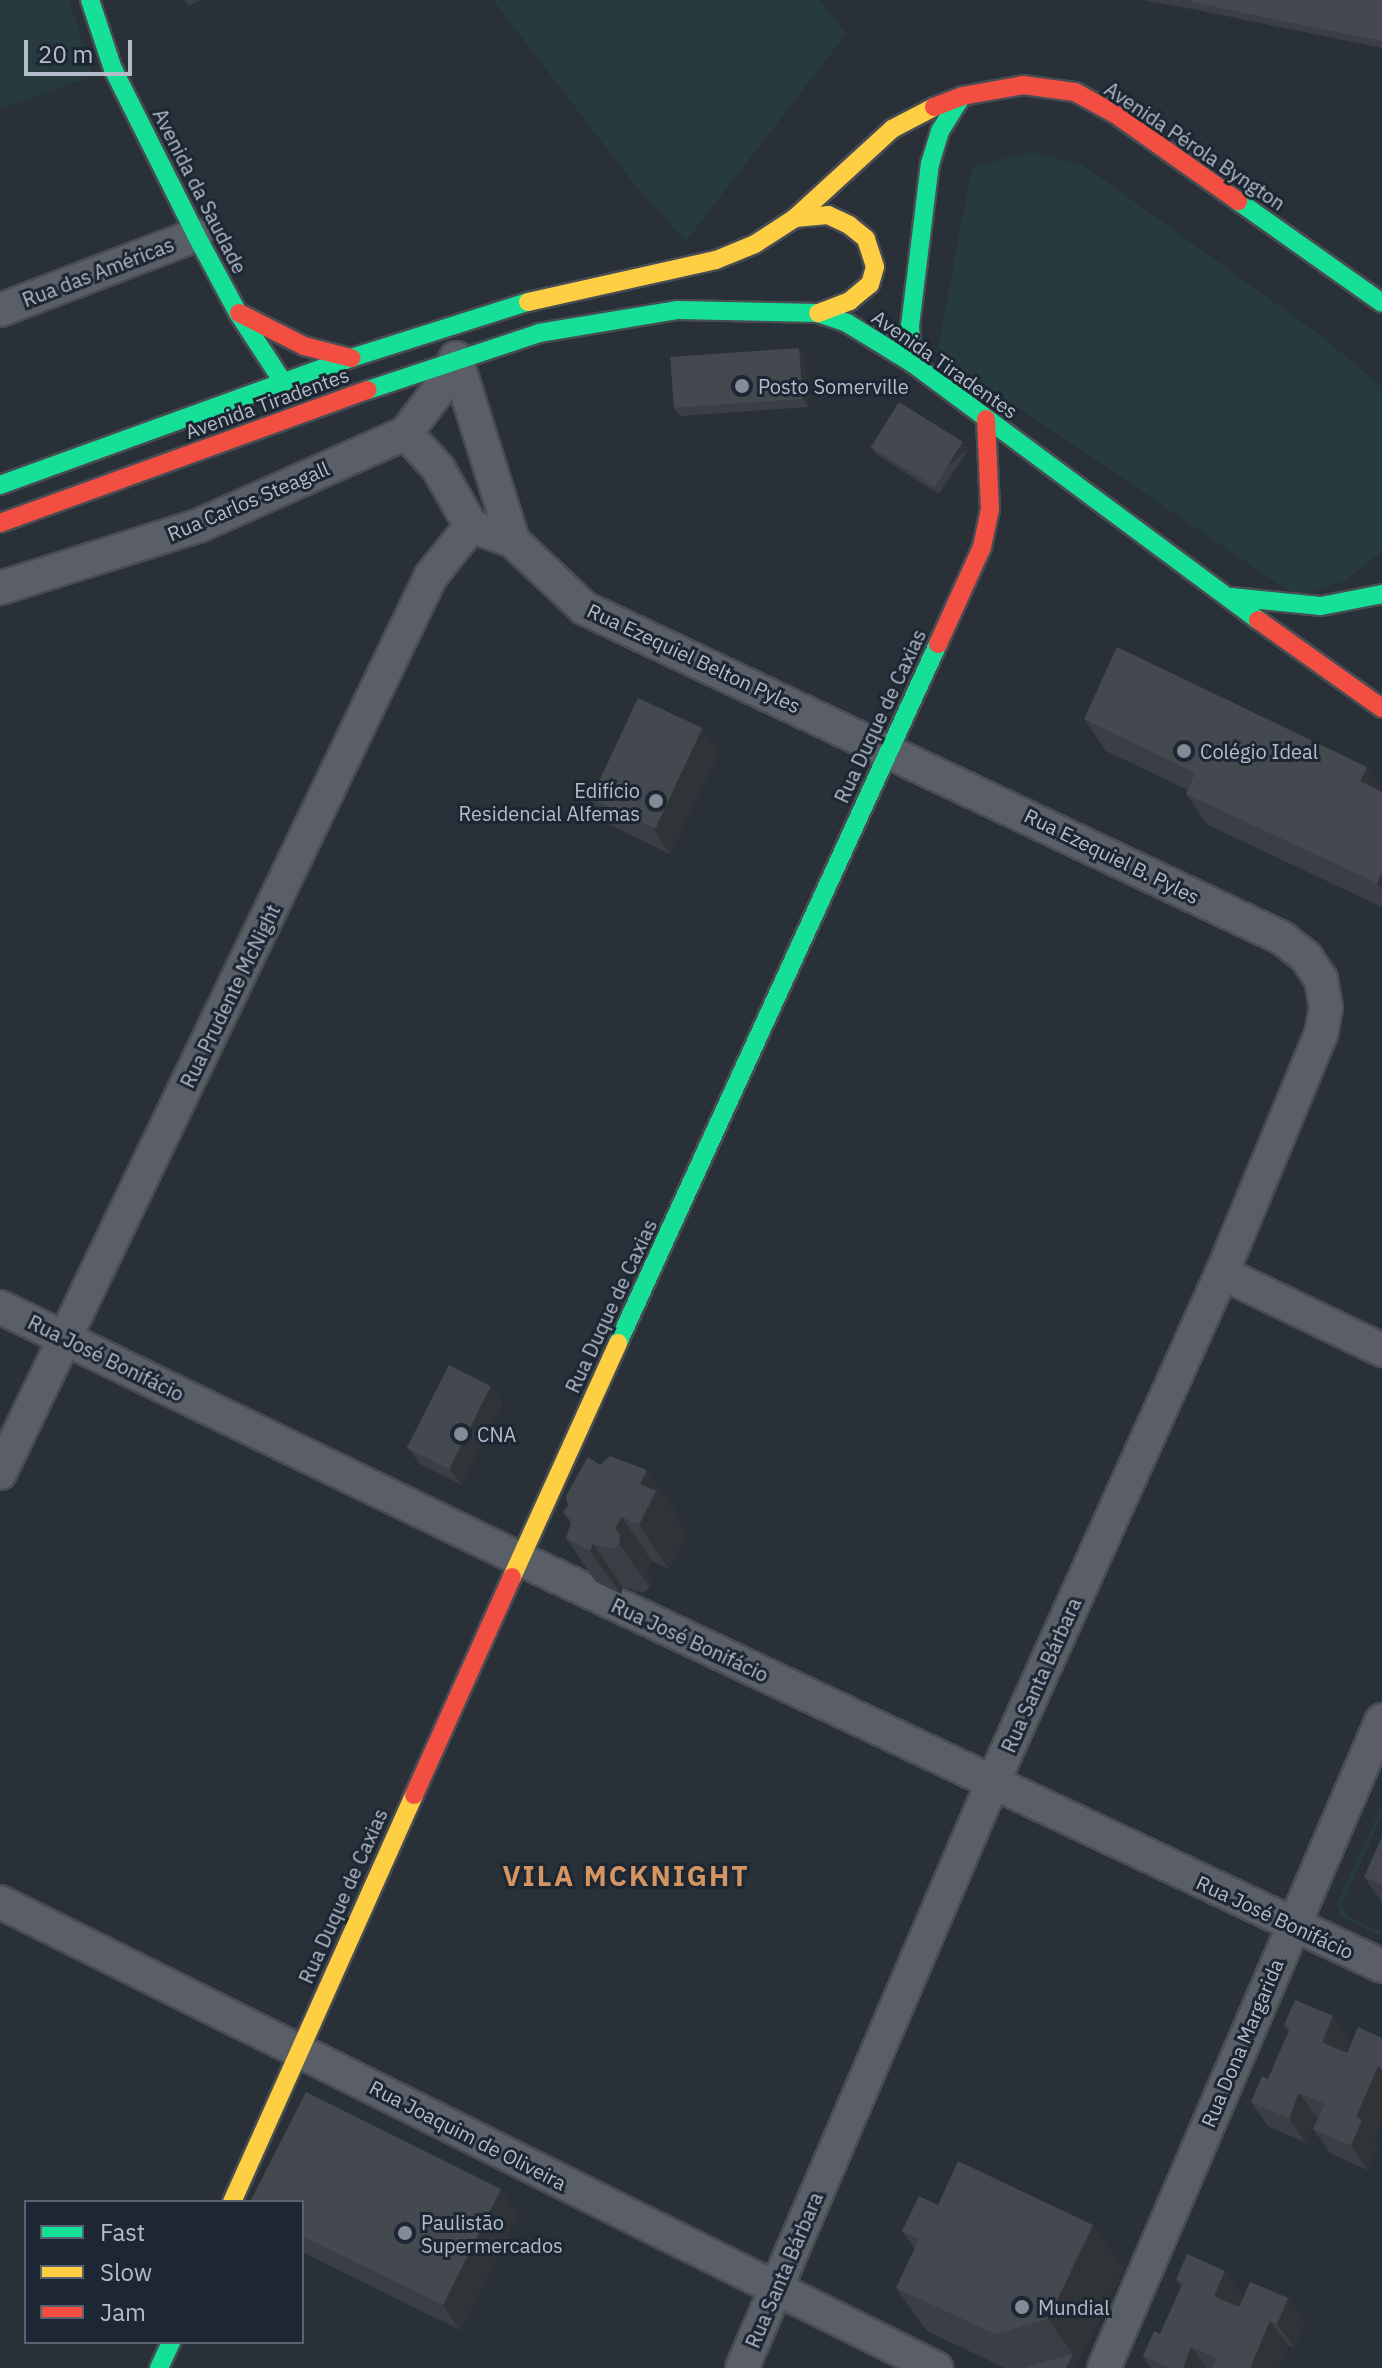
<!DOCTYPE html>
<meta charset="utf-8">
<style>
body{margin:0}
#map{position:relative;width:1382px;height:2368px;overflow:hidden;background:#2a3038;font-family:"IBM Plex Sans",sans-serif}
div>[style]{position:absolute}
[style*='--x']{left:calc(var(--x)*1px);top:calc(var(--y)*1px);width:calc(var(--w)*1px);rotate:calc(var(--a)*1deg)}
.green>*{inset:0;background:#273a3e}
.roads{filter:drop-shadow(2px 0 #484c53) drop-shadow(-2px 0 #484c53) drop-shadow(0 2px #484c53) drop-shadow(0 -2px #484c53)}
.street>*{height:32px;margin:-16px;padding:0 16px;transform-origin:16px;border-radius:16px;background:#5a5e66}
.fast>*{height:18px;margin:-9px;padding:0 9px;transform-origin:9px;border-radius:9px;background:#16e098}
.slow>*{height:18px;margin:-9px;padding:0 9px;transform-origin:9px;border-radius:9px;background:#ffcf43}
.jam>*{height:18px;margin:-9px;padding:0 9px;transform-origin:9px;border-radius:9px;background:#f24e42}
.wall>*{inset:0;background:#3a3f45}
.shaded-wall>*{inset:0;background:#303338;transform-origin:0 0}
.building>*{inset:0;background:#444950;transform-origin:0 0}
.dots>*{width:22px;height:22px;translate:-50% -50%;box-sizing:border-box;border:4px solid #1d2633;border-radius:50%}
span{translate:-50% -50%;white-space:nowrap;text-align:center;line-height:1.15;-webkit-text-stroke:6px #1d2633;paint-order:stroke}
.street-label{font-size:20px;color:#b4bcc9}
.poi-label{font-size:20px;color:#b4bcc9}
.left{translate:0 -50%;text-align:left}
.right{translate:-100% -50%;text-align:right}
.district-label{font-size:28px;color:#d59563;font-weight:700;letter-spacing:2px}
.legend{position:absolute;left:24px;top:2200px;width:280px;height:144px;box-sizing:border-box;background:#1d2633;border:2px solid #59626f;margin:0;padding:10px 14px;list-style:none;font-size:24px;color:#b4bcc9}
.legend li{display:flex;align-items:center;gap:16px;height:40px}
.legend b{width:40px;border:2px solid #59626f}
.scale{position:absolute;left:24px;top:40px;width:108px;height:36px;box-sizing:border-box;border:4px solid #b4bcc9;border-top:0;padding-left:10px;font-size:24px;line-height:28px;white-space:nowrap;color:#b4bcc9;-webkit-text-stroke:6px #1d2633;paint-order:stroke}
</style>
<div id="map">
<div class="green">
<i style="clip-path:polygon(0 0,69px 0,93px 76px,0 109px)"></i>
<i style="clip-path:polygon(493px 0,820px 0,846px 34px,686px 241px,634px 184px)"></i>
<i style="clip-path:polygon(1032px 152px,1083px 165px,1320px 335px,1382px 387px,1382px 551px,1348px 579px,1298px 597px,937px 353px,972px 167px)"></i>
<i style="clip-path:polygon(1382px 1805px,1382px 1816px,1342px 1903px,1346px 1915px,1382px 1932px,1382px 1936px,1341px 1917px,1337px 1903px)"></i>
</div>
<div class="roads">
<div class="street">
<i style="--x:0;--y:310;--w:210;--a:-20.9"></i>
<i style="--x:456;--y:358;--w:192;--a:72.7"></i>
<i style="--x:406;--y:433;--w:47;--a:47.6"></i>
<i style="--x:438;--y:468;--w:67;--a:60.4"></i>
<i style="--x:471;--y:526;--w:45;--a:19.7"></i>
<i style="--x:513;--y:541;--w:98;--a:43.3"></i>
<i style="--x:584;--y:608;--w:772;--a:25.3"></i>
<i style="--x:1282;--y:938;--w:31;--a:38"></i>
<i style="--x:1306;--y:957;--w:27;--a:56"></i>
<i style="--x:1321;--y:979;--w:28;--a:80"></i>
<i style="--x:1326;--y:1007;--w:27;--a:100"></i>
<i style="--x:1321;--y:1034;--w:259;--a:112.5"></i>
<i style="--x:1222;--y:1273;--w:560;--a:114.23"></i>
<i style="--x:992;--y:1784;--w:635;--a:113.17"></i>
<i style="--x:0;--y:588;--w:207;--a:-17.4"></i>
<i style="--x:198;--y:526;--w:228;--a:-24.1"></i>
<i style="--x:406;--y:433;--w:56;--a:-52.9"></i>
<i style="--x:440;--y:388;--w:34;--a:-62"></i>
<i style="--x:1222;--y:1273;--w:178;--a:25.7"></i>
<i style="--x:0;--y:1307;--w:578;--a:25.86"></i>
<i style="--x:520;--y:1559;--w:953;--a:25.27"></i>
<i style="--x:0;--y:1473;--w:995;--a:-64.34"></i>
<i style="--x:431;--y:576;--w:64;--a:-51.3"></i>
<i style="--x:0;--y:1902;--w:1046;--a:26.47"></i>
<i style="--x:1104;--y:2368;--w:705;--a:-66.78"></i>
</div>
<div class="fast">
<i style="--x:90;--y:0;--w:73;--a:71.6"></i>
<i style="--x:113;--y:69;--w:186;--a:63.4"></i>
<i style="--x:196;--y:235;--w:89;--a:61.7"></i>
<i style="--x:238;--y:313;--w:82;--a:56.9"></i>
<i style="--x:1238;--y:201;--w:176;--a:35.3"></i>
<i style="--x:912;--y:363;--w:37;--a:-93"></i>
<i style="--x:910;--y:326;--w:163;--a:-83"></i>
<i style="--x:930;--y:164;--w:34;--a:-73"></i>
<i style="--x:940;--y:131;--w:41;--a:-57.8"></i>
<i style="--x:368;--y:390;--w:180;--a:-18.4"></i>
<i style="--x:539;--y:333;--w:141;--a:-9.4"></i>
<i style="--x:678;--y:310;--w:140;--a:1.2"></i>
<i style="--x:818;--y:313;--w:31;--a:19"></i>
<i style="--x:847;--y:323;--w:76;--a:31.6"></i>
<i style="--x:912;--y:363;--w:431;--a:36.6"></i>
<i style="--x:0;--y:485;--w:373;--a:-19.9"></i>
<i style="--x:351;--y:358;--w:186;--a:-17.6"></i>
<i style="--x:1231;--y:597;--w:90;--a:5.7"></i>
<i style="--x:1321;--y:606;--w:62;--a:-11.1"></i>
<i style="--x:618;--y:1343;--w:769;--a:-65.4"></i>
<i style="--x:159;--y:2368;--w:29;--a:-65"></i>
</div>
<div class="slow">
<i style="--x:795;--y:218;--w:33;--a:-5"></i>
<i style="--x:828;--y:215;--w:23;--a:25"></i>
<i style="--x:849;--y:225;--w:22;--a:39"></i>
<i style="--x:866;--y:239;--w:29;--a:72"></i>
<i style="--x:875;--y:267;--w:18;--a:106"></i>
<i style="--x:870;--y:284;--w:26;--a:140"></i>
<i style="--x:850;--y:301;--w:34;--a:159"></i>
<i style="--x:528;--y:302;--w:193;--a:-12.6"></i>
<i style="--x:716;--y:260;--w:42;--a:-22.3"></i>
<i style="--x:755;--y:244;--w:48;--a:-33"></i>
<i style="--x:795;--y:218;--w:132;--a:-42.5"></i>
<i style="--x:892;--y:129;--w:47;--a:-27.6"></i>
<i style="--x:512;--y:1577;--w:257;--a:-65.6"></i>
<i style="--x:232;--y:2202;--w:446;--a:-65.9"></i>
</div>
<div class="jam">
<i style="--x:934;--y:107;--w:30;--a:-21"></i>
<i style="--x:962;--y:96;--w:62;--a:-10.2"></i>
<i style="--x:1023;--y:85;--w:52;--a:7.7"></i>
<i style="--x:1075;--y:92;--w:46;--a:28.8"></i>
<i style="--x:1115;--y:114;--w:151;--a:35.3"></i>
<i style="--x:239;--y:313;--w:73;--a:26.9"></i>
<i style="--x:304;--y:346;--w:49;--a:14.3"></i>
<i style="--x:0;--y:523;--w:391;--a:-19.9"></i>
<i style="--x:1258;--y:620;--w:152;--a:35.4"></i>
<i style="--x:938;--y:644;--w:107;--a:-65.6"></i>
<i style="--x:982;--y:547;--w:38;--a:-78"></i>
<i style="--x:990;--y:510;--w:91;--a:-92.5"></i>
<i style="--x:414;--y:1795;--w:239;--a:-65.8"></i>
</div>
</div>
<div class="wall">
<i style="clip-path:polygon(184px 0,200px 0,189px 6px)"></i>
<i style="clip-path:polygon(1143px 0,1382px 0,1382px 48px,1197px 10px)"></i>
<i style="clip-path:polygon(799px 348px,805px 357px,809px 407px,680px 416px,674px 408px)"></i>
<i style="clip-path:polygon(870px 446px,968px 450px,939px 494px,876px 454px)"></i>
<i style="clip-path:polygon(1084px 719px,1367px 767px,1382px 788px,1382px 907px,1208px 825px,1186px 794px,1188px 790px,1106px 751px)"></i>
<i style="clip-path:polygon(702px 728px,719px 753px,670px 854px,606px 823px,589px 798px)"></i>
<i style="clip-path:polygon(503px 1403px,462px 1485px,420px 1464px,408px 1448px)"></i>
<i style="clip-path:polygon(563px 1512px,678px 1514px,675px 1519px,686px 1534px,669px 1569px,652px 1561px,646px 1571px,651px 1578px,650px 1587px,643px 1593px,623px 1587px,621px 1594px,596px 1582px,566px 1538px,571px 1524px)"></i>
<i style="clip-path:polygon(1382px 1837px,1382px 1902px,1364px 1877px)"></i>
<i style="clip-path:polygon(1333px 2016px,1350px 2041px,1345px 2052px,1347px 2053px,1382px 2038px,1382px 2122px,1375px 2138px,1379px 2145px,1368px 2170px,1331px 2154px,1313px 2129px,1318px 2118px,1317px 2117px,1306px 2143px,1268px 2126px,1251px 2102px,1268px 2079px,1289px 2032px,1284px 2025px)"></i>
<i style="clip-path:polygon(302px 2202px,518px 2214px,460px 2330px,302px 2252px)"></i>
<i style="clip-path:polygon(938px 2205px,1093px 2225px,1124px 2269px,1076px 2368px,1005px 2368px,927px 2331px,896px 2288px,915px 2249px,902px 2231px)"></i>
<i style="clip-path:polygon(1176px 2280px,1242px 2295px,1238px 2306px,1239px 2307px,1288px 2298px,1305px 2323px,1294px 2348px,1288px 2345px,1278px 2368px,1151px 2368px,1143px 2356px,1160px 2334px,1181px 2287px)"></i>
</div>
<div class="shaded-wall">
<i style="clip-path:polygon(799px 348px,805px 357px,809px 407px,803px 399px)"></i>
<i style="left:962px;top:442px;width:10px;height:53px;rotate:53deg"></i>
<i style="clip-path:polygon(702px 728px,719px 753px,670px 854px,653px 829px)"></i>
<i style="clip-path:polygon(1367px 767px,1382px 788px,1382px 812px,1360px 781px)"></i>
<i style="clip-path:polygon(1382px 873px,1382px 890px,1377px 883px)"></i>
<i style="clip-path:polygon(491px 1386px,503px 1403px,462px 1485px,450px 1469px)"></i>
<i style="clip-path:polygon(647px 1470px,678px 1514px,675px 1518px,686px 1534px,669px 1569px,639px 1525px,640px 1484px)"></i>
<i style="clip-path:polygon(622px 1517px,652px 1561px,646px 1571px,651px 1578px,650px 1587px,619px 1544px,615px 1528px)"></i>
<i style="clip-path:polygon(593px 1544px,623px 1587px,621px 1594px,590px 1551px)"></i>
<i style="clip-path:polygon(1333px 2016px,1350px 2041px,1339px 2066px,1322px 2042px)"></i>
<i style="clip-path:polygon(1378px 2066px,1382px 2071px,1382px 2122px,1375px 2138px,1379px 2145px,1368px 2170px,1351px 2146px,1356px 2117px)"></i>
<i style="clip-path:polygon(1299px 2093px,1317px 2117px,1306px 2143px,1289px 2118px)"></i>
<i style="clip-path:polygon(501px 2189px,518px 2214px,460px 2330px,443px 2305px)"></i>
<i style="clip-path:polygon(1093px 2225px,1124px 2269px,1079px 2362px,1048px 2319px)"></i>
<i style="clip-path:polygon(1225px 2271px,1242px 2295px,1231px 2321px,1214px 2296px)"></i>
<i style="clip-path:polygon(1288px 2298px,1305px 2323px,1294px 2348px,1277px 2324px)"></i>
<i style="clip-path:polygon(1270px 2321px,1288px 2345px,1278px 2368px,1250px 2368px)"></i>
<i style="clip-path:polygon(1191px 2347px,1206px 2368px,1183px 2368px)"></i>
<i style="clip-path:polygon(1073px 2354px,1079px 2362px,1076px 2368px,1066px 2368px)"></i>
</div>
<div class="building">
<i style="clip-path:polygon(1191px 0,1382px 0,1382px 41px,1191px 2px)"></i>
<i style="left:799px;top:348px;width:51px;height:129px;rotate:86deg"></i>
<i style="left:899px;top:402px;width:75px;height:53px;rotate:32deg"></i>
<i style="clip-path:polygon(1117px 647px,1367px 767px,1360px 781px,1382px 792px,1382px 873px,1377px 883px,1186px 794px,1195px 773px,1084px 719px)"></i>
<i style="left:638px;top:698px;width:71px;height:111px;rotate:25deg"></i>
<i style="left:449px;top:1365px;width:47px;height:93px;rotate:27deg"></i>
<i style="clip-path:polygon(610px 1456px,647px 1470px,640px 1484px,656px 1491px,639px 1525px,622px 1517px,615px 1528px,620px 1535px,619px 1544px,613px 1549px,593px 1544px,590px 1551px,566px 1538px,572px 1520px,563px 1512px,568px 1506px,566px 1496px,588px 1457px,600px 1465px)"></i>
<i style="clip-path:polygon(1382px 1837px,1382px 1885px,1364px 1877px)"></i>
<i style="clip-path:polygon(1295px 2000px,1333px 2016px,1322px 2042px,1347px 2053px,1358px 2027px,1382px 2038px,1382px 2068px,1378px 2066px,1356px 2117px,1362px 2120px,1351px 2146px,1313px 2129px,1325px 2104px,1299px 2093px,1289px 2118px,1251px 2102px,1262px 2076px,1268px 2079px,1290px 2028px,1284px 2025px)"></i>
<i style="clip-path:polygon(306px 2092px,501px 2189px,443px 2305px,302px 2236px,302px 2202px,250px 2202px)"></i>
<i style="clip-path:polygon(958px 2161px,1093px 2225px,1048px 2319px,995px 2334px,896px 2288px,919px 2239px,902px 2231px,919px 2196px,938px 2205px)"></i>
<i style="clip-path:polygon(1187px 2254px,1225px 2271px,1214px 2296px,1239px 2307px,1250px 2282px,1288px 2298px,1277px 2324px,1270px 2321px,1250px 2368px,1212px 2368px,1217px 2358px,1191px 2347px,1183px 2368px,1170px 2368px,1143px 2356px,1154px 2331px,1160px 2334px,1183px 2283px,1176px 2280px)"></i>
<i style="clip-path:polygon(1073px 2354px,1066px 2368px,1025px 2368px,1047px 2361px)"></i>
</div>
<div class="dots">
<i style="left:742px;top:386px;background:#848b96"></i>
<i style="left:1184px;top:751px;background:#848b96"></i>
<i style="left:656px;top:801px;background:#848b96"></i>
<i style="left:461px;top:1434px;background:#848b96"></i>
<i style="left:405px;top:2233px;background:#848b96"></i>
<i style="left:1022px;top:2307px;background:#848b96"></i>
</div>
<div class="street-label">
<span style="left:1195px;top:146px;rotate:34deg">Avenida Pérola Byngton</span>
<span style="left:200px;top:191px;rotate:63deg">Avenida da Saudade</span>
<span style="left:98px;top:272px;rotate:-21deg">Rua das Américas</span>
<span style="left:945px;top:364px;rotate:35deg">Avenida Tiradentes</span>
<span style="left:267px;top:403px;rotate:-20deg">Avenida Tiradentes</span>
<span style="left:248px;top:501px;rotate:-23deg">Rua Carlos Steagall</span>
<span style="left:694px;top:658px;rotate:25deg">Rua Ezequiel Belton Pyles</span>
<span style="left:880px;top:716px;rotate:-65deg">Rua Duque de Caxias</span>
<span style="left:1112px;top:856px;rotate:26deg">Rua Ezequiel B. Pyles</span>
<span style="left:230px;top:996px;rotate:-64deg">Rua Prudente McNight</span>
<span style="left:611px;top:1306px;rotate:-65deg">Rua Duque de Caxias</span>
<span style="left:106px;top:1358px;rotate:26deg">Rua José Bonifácio</span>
<span style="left:690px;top:1640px;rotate:25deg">Rua José Bonifácio</span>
<span style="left:1041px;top:1675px;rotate:-66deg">Rua Santa Bárbara</span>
<span style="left:343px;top:1896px;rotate:-66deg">Rua Duque de Caxias</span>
<span style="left:1275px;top:1917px;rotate:25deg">Rua José Bonifácio</span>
<span style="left:1242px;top:2043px;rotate:-67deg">Rua Dona Margarida</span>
<span style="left:468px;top:2135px;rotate:27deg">Rua Joaquim de Oliveira</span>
<span style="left:784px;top:2270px;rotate:-67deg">Rua Santa Bárbara</span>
</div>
<div class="poi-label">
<span class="left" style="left:758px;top:386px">Posto Somerville</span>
<span class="left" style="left:1200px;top:751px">Colégio Ideal</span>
<span class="right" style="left:640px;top:802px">Edifício<br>Residencial Alfemas</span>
<span class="left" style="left:477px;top:1434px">CNA</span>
<span class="left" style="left:421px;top:2234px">Paulistão<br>Supermercados</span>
<span class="left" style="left:1038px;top:2307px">Mundial</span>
</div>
<div class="district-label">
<span style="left:626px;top:1876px">VILA MCKNIGHT</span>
</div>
<ul class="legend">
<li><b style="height:10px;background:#16e098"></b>Fast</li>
<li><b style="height:10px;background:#ffcf43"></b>Slow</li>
<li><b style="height:10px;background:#f24e42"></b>Jam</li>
</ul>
<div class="scale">20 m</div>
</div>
